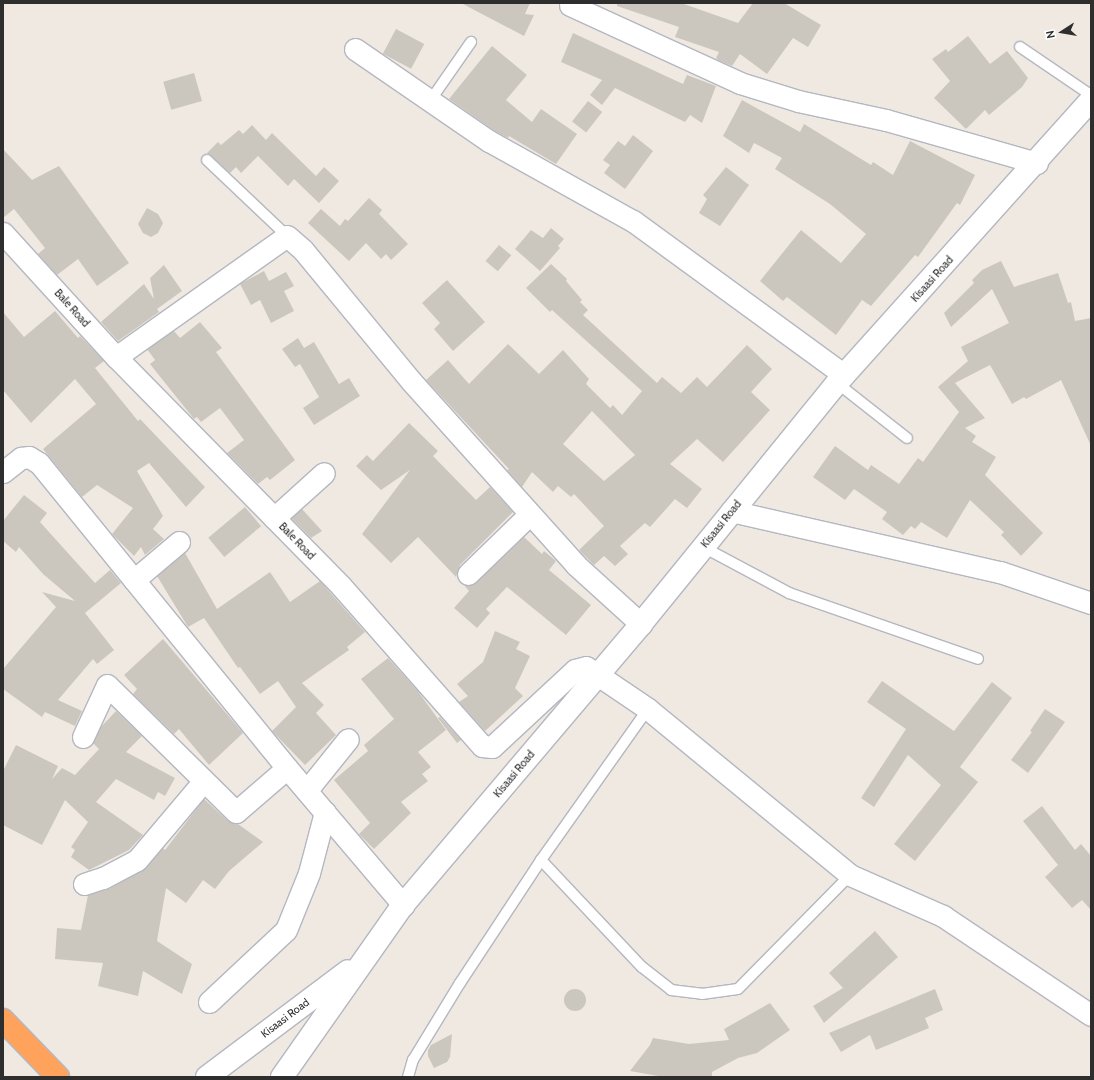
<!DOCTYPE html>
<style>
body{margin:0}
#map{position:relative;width:1094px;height:1080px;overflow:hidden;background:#efe9e1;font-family:Cabin,sans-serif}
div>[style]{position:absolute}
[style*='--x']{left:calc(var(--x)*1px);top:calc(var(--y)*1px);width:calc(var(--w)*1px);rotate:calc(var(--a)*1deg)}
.building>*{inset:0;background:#cbc7bf;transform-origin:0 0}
.round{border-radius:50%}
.roads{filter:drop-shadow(1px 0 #b4b7c1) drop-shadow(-1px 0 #b4b7c1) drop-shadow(0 1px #b4b7c1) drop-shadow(0 -1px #b4b7c1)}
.lane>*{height:10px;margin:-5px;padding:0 5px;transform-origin:5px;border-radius:5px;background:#fff}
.street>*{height:21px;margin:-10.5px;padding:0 10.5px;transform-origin:10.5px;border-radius:10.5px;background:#fff}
.secondary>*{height:22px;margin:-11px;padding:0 11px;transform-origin:11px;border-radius:11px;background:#fff}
.highway>*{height:22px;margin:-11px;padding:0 11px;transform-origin:11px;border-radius:11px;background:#ffa35c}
span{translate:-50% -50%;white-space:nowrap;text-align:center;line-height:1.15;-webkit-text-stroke:3.5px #fff;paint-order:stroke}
.street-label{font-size:11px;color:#2e2e2e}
.frame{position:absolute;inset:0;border:4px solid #2e2e2e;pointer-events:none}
.north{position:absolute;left:1042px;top:12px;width:40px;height:40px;-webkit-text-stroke:3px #fff;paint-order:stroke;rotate:258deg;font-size:11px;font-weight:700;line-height:16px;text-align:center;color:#2e2e2e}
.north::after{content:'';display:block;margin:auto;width:14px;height:18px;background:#2e2e2e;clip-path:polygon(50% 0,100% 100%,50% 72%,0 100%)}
</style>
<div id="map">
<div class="building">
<i style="clip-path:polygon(461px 3px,530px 3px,525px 14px,534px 15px,524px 36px)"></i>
<i style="clip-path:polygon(617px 3px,681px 3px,738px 23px,753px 3px,784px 3px,821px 25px,808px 47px,793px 38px,767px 74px,740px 54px,732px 66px,718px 60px,716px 58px,719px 52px,675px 37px,679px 27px,617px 6px)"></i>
<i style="left:396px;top:29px;width:32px;height:28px;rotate:28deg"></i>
<i style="clip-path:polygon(573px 33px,683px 84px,687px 75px,716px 86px,702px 123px,690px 115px,685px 122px,615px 88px,602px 105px,590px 95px,602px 80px,561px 62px)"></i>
<i style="clip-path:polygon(968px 36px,990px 64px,1007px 51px,1028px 78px,1022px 87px,989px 115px,985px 110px,966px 129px,934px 98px,950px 81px,932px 59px,946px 49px,948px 52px)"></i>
<i style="clip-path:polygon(492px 46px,527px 75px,506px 100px,532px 122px,541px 109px,577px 134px,556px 164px,509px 136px,508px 138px,495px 131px,449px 99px)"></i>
<i style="left:194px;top:73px;width:29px;height:32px;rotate:74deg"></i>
<i style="clip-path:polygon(742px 100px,800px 132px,804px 124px,871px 165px,873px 162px,893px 175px,910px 141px,975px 175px,960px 205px,957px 203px,918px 257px,915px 255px,871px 306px,862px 300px,836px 335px,787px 297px,783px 301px,760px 281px,801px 230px,841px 263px,866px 234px,830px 204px,775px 169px,782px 158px,754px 143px,749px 153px,723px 136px)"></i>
<i style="left:588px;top:101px;width:18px;height:26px;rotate:38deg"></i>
<i style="clip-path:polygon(252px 125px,266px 140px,272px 133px,316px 176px,324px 167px,339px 181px,319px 203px,294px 179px,288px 186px,258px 156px,241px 173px,236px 167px,230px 173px,207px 153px,218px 142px,221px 145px,239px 130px,243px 134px)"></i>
<i style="clip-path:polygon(633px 135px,653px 151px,625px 189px,604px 173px,610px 165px,603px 160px,618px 141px,625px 146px)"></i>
<i style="clip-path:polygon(3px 149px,32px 180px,59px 166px,129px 263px,97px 286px,78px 259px,57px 275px,38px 254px,45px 248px,14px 209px,3px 218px)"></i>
<i style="clip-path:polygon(726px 167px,749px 185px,720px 226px,699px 213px,707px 199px,703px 195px)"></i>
<i style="clip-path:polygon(369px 198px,382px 210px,379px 214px,408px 244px,391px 260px,386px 254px,381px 259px,366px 243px,349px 261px,308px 223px,321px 209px,340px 226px,345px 219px,348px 221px)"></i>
<i style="clip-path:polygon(147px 208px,158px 214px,163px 223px,158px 233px,151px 237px,143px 233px,138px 224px)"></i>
<i style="clip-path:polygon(551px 228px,564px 239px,558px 246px,560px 248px,540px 271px,515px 249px,531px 230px,543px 238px)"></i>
<i style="left:499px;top:245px;width:16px;height:21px;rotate:40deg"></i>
<i style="clip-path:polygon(1001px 261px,1014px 287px,1058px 273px,1068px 303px,1071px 302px,1075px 321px,1091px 318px,1091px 446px,1061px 380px,1026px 399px,1024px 397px,1012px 404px,990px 365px,955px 383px,985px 418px,965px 428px,976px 436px,972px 442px,996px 457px,985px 475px,1043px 533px,1021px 556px,1001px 535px,1004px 532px,970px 500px,947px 538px,921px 522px,915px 529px,911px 526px,903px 535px,882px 519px,887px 512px,854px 489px,845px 500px,813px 477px,835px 446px,868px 470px,871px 465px,899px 484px,918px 458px,923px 462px,959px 412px,938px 387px,968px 361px,961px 347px,1009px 323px,992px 289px,951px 327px,944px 313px,974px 283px,972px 280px,982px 270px)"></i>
<i style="clip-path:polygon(evenodd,551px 264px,567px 279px,566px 281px,582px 300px,580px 302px,588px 310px,583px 315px,657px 383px,662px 377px,681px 393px,697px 377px,707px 387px,747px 345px,772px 369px,751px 392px,770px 410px,723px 462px,697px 439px,670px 464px,702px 489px,687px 508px,675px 499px,650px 527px,645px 523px,620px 546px,628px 554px,615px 566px,604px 556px,594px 565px,579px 550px,604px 526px,574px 494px,571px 497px,558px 486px,553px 492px,532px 472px,522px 487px,507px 470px,509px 469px,426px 380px,448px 360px,469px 384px,508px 344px,539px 374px,563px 350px,589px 379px,586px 384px,610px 408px,613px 405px,622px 415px,642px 391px,552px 310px,550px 312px,526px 288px,551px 264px,592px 411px,635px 455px,604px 481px,563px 444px,592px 411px)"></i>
<i style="clip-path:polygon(164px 265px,182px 291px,157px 309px,159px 312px,118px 341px,101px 322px,144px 284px,154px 299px,150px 278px)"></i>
<i style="clip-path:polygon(264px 271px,269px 281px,286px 272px,294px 286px,284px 291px,294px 311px,271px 323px,260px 300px,251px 305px,240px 284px)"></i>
<i style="clip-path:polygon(447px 280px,485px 322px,453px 351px,434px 329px,440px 323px,422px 303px)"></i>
<i style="clip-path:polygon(55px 311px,78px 338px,80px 336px,104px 361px,95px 368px,138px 421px,140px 419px,205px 487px,186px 507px,149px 463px,137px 471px,163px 516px,153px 529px,164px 539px,145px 555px,141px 547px,134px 556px,112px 534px,133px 508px,97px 485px,82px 497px,43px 449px,96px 404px,75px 379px,31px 423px,3px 390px,3px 312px,24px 337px)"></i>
<i style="clip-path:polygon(200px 322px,222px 348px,216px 352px,295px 460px,270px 480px,267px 477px,258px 484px,227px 453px,244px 440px,220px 408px,201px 422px,197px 417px,194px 419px,150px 364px,155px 360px,147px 349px,174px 331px,180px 338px)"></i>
<i style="clip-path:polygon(298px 338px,304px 348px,314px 342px,339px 384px,349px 378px,360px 396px,314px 425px,303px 408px,319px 397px,300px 364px,295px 367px,282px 349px)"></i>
<i style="clip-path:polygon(409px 423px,438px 451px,433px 456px,476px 500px,490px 487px,513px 512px,460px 565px,456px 577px,418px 537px,391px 563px,362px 534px,410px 470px,381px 490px,356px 466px,367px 455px,373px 461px)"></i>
<i style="clip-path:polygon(24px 495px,47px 513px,40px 522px,95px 583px,110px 570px,121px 583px,85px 613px,114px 650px,97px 664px,93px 659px,58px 700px,82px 711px,75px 726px,45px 712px,42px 717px,3px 689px,3px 669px,56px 607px,42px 592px,75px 601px,43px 574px,19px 547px,16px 552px,3px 541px,3px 521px)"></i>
<i style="left:245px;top:507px;width:25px;height:48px;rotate:50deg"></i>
<i style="clip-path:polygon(302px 509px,322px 531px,311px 538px,291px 518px)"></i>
<i style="clip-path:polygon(524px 537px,542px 554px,544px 551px,556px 561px,549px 570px,591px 605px,566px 635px,507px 587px,486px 609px,490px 613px,477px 628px,454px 608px,469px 591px,464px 585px,476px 583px)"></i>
<i style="clip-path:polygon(185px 553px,217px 609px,270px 572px,290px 602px,320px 581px,365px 632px,347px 647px,349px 650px,302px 683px,324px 705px,316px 713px,336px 735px,305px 765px,272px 731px,296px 707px,278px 681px,260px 694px,240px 667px,238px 668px,204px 618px,188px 627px,157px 576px)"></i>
<i style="clip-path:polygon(495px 631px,520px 642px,516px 649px,530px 656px,515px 688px,523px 696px,485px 731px,459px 702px,468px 696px,457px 684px,483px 662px)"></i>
<i style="clip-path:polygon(163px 639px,243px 733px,209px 765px,179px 729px,174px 734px,133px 694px,137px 689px,124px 675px)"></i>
<i style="clip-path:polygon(388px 658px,417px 690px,446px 730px,418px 752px,431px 767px,422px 774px,428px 781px,401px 802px,411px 813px,374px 849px,359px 834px,370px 823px,334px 780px,368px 751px,364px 745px,394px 719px,361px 679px)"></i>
<i style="clip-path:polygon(882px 681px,954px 731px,992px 682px,1012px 698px,960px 767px,978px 782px,915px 861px,894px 844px,941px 785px,908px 755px,874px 807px,861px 798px,906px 729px,867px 702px)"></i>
<i style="clip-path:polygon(1045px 709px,1065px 722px,1028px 773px,1011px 760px,1032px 732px,1030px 731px)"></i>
<i style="clip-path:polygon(116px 711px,142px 736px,126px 752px,175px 778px,165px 796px,158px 792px,154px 800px,116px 779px,96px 802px,143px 835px,129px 850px,89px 870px,71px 857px,75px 850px,71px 847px,88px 822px,65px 800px,42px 845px,3px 825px,3px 771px,16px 745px,58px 766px,52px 779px,62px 768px,75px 775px,99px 749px,93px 743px,101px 727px)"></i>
<i style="clip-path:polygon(440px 717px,461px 740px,457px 743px,438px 718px)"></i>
<i style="clip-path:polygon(204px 799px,228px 821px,238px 824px,263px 842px,229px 871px,215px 889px,203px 880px,186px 903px,166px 888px,157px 941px,192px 964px,182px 994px,143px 971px,138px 996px,98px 986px,103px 963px,55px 959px,57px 928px,81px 930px,88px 895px,109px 889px,146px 868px,163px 848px,165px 850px)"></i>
<i style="clip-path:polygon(1042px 806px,1075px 850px,1081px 844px,1091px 856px,1091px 910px,1082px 900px,1072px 908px,1045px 877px,1058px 865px,1023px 821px)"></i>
<i style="clip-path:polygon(875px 931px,898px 957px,824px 1023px,813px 1006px,843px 988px,829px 973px)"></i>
<i class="round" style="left:564px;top:989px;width:22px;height:22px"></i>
<i style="clip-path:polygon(935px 989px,943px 1010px,925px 1018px,929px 1028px,876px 1050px,870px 1035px,841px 1052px,829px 1033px)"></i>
<i style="clip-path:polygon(770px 1003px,790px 1030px,757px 1053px,738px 1058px,712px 1072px,712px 1077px,664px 1077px,630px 1071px,650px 1045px,653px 1038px,689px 1044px,729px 1040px,724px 1029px)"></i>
<i style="clip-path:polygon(452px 1034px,450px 1057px,447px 1062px,434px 1068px,428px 1056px,428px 1050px,431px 1045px)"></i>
</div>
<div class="roads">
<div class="lane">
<i style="--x:1020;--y:47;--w:86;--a:34.1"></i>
<i style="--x:430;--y:101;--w:72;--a:-55.2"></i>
<i style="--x:207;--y:160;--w:110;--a:43.5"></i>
<i style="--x:837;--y:383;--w:89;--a:38.2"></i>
<i style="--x:703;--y:547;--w:98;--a:28.1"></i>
<i style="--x:789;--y:593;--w:200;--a:19.2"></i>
<i style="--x:541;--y:860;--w:147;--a:46.7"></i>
<i style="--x:642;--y:967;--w:37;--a:38"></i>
<i style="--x:671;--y:990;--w:31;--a:7"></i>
<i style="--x:702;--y:994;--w:36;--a:-8"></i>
<i style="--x:738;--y:989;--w:160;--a:-45.5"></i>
<i style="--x:408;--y:1077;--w:18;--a:-74"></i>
<i style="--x:413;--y:1060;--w:90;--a:-58.6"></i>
<i style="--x:460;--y:983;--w:147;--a:-56.6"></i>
<i style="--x:541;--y:860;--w:185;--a:-54.7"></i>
</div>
<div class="street">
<i style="--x:570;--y:5;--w:187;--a:24.6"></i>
<i style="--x:740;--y:83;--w:61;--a:17.2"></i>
<i style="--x:798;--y:101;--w:90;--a:12.2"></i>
<i style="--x:886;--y:120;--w:157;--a:15.9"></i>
<i style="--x:355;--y:49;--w:163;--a:34.5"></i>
<i style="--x:489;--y:141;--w:165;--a:29.1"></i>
<i style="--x:633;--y:221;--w:261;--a:36.1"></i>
<i style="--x:3;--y:233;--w:168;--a:47.7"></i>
<i style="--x:116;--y:357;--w:321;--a:45.5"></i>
<i style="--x:341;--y:586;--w:213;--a:48.6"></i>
<i style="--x:482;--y:746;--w:10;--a:6"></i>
<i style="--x:492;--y:747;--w:113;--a:-42.9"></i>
<i style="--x:575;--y:670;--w:11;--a:-15"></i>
<i style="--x:586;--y:667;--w:75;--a:34.1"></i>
<i style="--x:648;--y:709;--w:261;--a:39.4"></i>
<i style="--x:850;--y:875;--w:102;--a:23.8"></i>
<i style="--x:943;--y:916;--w:178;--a:33.8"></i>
<i style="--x:116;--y:357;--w:209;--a:-35.3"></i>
<i style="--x:287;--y:236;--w:21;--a:41"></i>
<i style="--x:303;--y:250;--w:170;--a:50.5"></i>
<i style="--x:411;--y:381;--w:247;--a:48.1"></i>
<i style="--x:576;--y:565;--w:88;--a:42.2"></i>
<i style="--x:3;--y:472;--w:23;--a:-38"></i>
<i style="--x:21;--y:458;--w:8;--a:-7"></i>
<i style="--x:29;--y:457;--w:12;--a:31"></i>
<i style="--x:39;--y:463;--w:393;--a:50.9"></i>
<i style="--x:287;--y:768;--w:180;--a:49.7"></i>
<i style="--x:731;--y:511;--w:276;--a:12.8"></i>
<i style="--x:1000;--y:572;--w:96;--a:18.8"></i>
<i style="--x:274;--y:518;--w:67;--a:-42"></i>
<i style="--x:468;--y:574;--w:86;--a:-44.1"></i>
<i style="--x:134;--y:580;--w:59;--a:-40.2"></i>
<i style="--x:83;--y:737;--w:57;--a:-65.2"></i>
<i style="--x:107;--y:685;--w:181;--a:44.6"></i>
<i style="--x:236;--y:812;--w:67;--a:-40.8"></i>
<i style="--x:307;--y:790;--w:65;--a:-51.2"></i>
<i style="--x:84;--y:884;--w:20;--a:-18"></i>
<i style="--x:103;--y:878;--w:38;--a:-28"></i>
<i style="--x:137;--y:860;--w:102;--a:-49.8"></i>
<i style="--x:209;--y:1002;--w:105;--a:-43.1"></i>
<i style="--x:286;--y:930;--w:61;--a:-68"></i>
<i style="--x:309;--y:873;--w:63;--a:-75.3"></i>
</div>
<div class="secondary">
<i style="--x:207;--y:1077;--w:176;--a:-36.9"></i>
<i style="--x:282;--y:1077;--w:210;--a:-54.9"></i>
<i style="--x:403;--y:905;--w:368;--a:-49.7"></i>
<i style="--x:641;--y:624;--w:311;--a:-50.9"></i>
<i style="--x:837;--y:383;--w:380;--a:-48.1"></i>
</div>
<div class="highway">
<i style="--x:3;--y:1020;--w:79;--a:46"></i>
</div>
</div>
<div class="street-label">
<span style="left:932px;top:279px;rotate:-48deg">Kisaasi Road</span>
<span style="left:72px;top:308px;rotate:48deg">Bale Road</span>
<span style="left:721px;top:524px;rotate:-51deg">Kisaasi Road</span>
<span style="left:297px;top:541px;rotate:46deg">Bale Road</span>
<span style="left:514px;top:774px;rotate:-50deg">Kisaasi Road</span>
<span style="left:285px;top:1018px;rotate:-37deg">Kisaasi Road</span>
</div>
<div class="frame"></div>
<div class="north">N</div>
</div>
